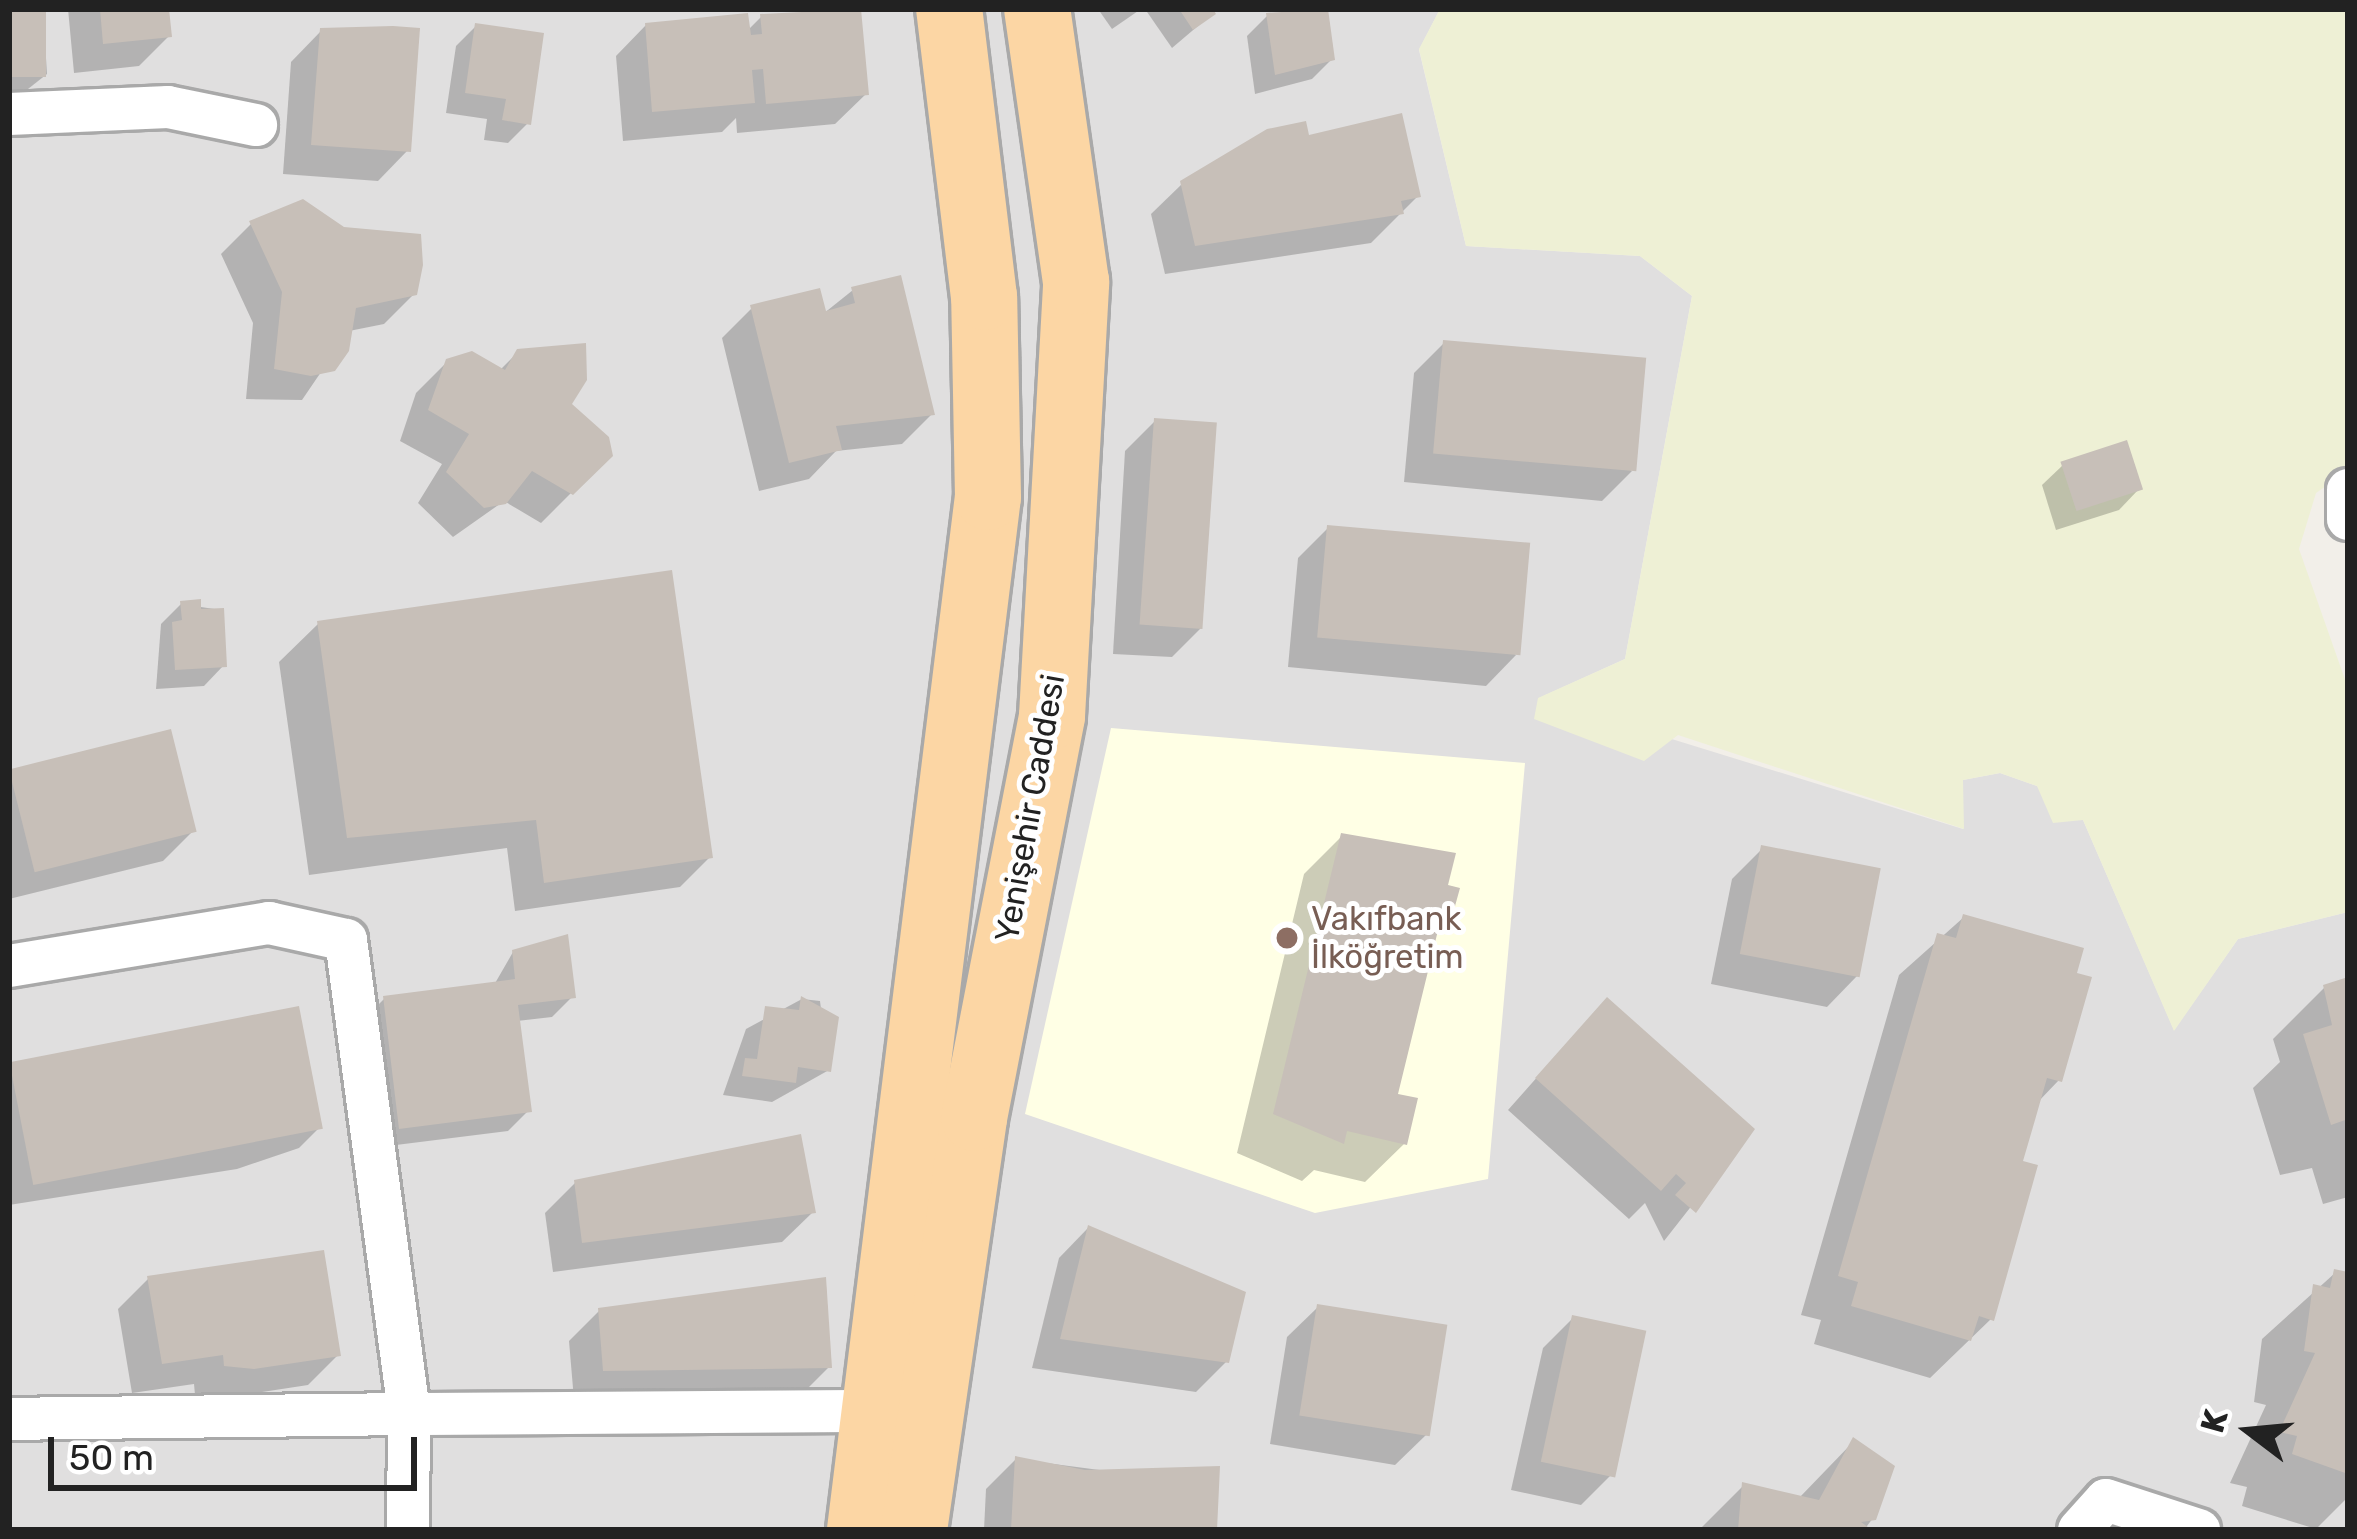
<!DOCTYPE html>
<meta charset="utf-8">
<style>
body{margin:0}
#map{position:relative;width:2357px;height:1539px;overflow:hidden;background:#f2efe9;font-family:Rubik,sans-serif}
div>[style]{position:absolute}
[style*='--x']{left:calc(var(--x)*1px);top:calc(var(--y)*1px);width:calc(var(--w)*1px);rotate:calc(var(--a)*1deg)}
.residential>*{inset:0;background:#e0dfdf}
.education>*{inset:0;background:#ffffe5}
.farmland>*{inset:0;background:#eef0d5}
.shadow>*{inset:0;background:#0003}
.building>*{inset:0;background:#c7bfb8;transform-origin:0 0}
.roads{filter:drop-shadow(3px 0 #a9a9a9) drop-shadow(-3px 0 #a9a9a9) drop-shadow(0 3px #a9a9a9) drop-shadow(0 -3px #a9a9a9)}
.street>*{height:42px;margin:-21px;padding:0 21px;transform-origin:21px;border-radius:21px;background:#fff}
.primary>*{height:66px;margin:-33px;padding:0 33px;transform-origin:33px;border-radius:33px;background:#fcd6a4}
.dots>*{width:33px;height:33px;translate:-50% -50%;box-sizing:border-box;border:6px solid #fff;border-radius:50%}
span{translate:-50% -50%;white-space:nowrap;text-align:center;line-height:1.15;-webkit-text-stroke:10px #fff;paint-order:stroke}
.street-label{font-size:33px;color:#222}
.education-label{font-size:33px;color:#785e54}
.left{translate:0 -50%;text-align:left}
.frame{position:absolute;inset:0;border:12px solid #222;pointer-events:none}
.north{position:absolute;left:2189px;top:1371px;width:120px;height:120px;-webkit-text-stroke:9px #fff;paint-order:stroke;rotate:286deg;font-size:33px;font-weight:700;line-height:48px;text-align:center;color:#222}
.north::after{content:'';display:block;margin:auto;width:42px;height:54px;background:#222;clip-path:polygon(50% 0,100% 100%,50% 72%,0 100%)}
.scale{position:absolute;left:48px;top:1437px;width:369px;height:54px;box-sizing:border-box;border:6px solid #222;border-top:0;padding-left:15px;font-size:36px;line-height:42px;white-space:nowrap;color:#222;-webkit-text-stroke:9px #fff;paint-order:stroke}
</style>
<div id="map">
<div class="residential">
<i style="clip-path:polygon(9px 9px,1440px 9px,1419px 50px,1466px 246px,1640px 256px,1692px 296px,1625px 659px,1539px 698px,1963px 829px,1963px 780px,2000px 773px,2037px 786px,2083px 820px,2174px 1030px,2238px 939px,2348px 912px,2348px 1530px,9px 1530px)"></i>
</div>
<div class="education">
<i style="clip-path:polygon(1111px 728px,1525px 763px,1488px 1179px,1315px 1213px,1025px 1114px)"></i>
</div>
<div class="farmland">
<i style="clip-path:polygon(1440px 9px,2348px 9px,2348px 471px,2316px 493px,2299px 549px,2348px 688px,2348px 912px,2238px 939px,2174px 1031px,2083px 820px,2053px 823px,2037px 786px,2000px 773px,1963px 780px,1964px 829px,1678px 735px,1644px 761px,1534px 719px,1538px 698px,1625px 659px,1692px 296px,1640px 256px,1466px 246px,1419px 49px)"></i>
</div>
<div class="shadow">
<i style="clip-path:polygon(9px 9px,43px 9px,47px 74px,9px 104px)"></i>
<i style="clip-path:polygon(68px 9px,166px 9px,169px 36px,139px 66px,74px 73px)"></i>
<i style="clip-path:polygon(858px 9px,866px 94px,835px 124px,737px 133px,736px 118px,722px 132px,623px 141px,616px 56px,646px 25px,747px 31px,762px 16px)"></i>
<i style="clip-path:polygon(1098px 9px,1141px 9px,1112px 29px)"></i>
<i style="clip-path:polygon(1145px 9px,1209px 9px,1212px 14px,1172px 48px)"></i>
<i style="clip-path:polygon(1325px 9px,1332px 59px,1312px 79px,1255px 94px,1247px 36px,1267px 16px)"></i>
<i style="clip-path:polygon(476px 26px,528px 123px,508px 143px,484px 140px,487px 119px,446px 113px,456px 46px)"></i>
<i style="clip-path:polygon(321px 31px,408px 150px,378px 181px,283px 174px,291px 62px)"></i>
<i style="clip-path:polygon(1307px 138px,1418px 196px,1371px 243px,1165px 274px,1151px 214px,1182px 184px)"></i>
<i style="clip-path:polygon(251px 224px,414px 294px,384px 324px,349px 331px,302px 400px,246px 399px,253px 323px,221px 254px)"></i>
<i style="clip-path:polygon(853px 290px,932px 414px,902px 444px,836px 451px,809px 479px,759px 491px,722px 338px,752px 308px,823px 314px)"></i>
<i style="clip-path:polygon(1444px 343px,1632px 471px,1602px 501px,1404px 482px,1414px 373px)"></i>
<i style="clip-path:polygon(518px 352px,609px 455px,541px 523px,504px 501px,453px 537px,418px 503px,442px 464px,400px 441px,416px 393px,447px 362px,500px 370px)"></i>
<i style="clip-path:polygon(1155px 421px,1202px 627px,1172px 657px,1113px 654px,1125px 451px)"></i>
<i style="clip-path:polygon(2063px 465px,2139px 489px,2119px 510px,2056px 530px,2042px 485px)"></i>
<i style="clip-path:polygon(1328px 528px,1516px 655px,1486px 686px,1288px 667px,1298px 558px)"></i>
<i style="clip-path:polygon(181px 604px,221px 610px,224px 665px,204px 686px,156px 689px,161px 624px)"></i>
<i style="clip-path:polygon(318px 624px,710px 857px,680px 887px,515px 911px,507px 848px,309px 875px,279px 662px)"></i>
<i style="clip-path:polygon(169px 733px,193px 831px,163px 861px,9px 899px,9px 773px)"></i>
<i style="clip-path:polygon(1342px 836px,1444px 887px,1450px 915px,1435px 930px,1395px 1096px,1404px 1144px,1365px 1182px,1314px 1170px,1302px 1181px,1237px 1153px,1304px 874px)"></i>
<i style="clip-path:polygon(1762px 849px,1857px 976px,1827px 1007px,1711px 984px,1732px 879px)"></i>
<i style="clip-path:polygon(1964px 917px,2059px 1080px,2037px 1103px,2019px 1163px,1991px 1319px,1930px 1378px,1814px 1344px,1821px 1320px,1801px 1315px,1899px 975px)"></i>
<i style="clip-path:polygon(513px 952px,572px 997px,552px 1017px,517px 1021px,528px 1111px,508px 1131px,380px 1147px,364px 1019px,384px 999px,494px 985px)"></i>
<i style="clip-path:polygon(2348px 980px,2348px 1197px,2323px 1204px,2312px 1168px,2280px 1175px,2253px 1088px,2280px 1062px,2273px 1039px,2325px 987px)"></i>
<i style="clip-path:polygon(802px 999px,820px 1001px,829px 1070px,772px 1102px,723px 1095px,746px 1029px)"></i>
<i style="clip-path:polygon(1578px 1031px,1751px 1130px,1664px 1241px,1645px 1203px,1629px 1219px,1508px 1110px)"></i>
<i style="clip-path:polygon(9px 1065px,319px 1128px,299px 1148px,237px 1169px,9px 1205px)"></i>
<i style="clip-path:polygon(575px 1183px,813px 1212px,782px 1242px,553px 1272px,545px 1213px)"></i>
<i style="clip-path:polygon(1088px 1228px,1226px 1362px,1196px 1392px,1032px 1368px,1059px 1258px)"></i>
<i style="clip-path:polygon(2335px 1273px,2348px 1274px,2348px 1497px,2316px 1529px,2242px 1506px,2247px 1487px,2230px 1483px,2266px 1405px,2254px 1402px,2262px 1339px)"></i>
<i style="clip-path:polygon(148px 1279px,338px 1355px,308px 1385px,222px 1398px,195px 1395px,194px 1384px,132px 1393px,118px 1309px)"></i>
<i style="clip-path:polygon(1318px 1307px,1426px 1435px,1395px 1465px,1270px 1444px,1287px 1337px)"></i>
<i style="clip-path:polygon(599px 1311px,829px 1367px,799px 1397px,574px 1400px,569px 1341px)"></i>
<i style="clip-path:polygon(1573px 1318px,1611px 1475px,1581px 1505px,1511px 1490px,1543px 1348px)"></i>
<i style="clip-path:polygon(1854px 1441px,1873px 1518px,1864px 1530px,1699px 1530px,1743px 1486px,1799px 1498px)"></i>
<i style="clip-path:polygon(1016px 1459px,1145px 1476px,1214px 1530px,984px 1530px,986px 1489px)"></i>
</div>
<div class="building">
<i style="left:9px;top:9px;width:37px;height:68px"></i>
<i style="clip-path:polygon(100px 9px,169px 9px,172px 37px,103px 44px)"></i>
<i style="clip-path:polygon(861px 9px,869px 95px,766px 104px,763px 69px,752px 70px,755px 103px,652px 112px,645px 23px,748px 13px,751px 35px,762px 34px,760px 14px)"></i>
<i style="clip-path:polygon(1179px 9px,1213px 9px,1216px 14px,1193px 30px)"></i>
<i style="clip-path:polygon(1328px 9px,1335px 60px,1275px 75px,1266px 13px)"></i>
<i style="clip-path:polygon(475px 23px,544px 33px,531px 125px,502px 120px,506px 99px,465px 93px)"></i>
<i style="clip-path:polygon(393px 26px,420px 28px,411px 152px,311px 145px,320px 28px)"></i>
<i style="clip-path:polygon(1402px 113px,1421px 197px,1401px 201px,1404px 214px,1195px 246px,1180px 181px,1267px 129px,1306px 121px,1309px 135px)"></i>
<i style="clip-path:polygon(303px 199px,344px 227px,421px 234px,423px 265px,417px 295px,356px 308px,349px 351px,335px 371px,311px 376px,274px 369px,282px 292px,249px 221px)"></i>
<i style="clip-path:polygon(901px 275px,935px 415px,836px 426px,842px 450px,789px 463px,750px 305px,820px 288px,826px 311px,855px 303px,851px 287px)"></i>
<i style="left:1443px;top:340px;width:204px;height:114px;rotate:5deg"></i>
<i style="clip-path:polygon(586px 343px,587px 380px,572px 404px,609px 437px,613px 456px,573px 495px,532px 471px,506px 504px,484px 508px,446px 472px,469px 434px,428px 410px,446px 359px,472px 351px,505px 370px,517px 349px)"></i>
<i style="left:1154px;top:418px;width:63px;height:207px;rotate:4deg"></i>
<i style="left:2127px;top:440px;width:52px;height:70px;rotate:72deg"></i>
<i style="left:1327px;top:525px;width:204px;height:113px;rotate:5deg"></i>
<i style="clip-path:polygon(672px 570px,713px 858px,544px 883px,536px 820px,347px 838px,317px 621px)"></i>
<i style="clip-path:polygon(201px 599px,201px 609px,224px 608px,227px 667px,175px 670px,172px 622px,182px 620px,180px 601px)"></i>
<i style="left:171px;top:729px;width:106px;height:167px;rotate:76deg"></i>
<i style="clip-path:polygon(1341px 833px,1456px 853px,1448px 885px,1460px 888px,1452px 917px,1442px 914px,1398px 1094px,1418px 1098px,1407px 1145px,1347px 1131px,1344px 1144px,1273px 1114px)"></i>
<i style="left:1761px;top:845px;width:122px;height:111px;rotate:11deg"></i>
<i style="clip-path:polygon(1963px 914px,2084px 948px,2077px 973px,2092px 977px,2062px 1082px,2047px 1078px,2035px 1120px,2023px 1161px,2038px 1165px,1994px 1321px,1979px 1316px,1971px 1341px,1851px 1306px,1858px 1282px,1838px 1276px,1937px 933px,1956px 938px)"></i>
<i style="clip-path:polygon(568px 934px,576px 998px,518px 1005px,532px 1112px,399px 1129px,383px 996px,515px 979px,512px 950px)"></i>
<i style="clip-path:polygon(2348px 977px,2348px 1119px,2331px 1125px,2303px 1034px,2332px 1025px,2323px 985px)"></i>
<i style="clip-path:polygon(801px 996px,839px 1017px,831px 1072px,798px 1067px,796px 1083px,742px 1076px,745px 1058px,757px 1059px,765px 1006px,799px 1010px)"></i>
<i style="clip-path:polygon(1607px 997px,1755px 1129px,1696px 1213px,1675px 1195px,1686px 1183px,1676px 1174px,1661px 1191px,1535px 1078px)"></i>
<i style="left:299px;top:1006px;width:125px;height:295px;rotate:79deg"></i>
<i style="clip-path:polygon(801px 1134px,816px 1213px,582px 1243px,574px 1180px)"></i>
<i style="clip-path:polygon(1088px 1225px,1246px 1292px,1229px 1363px,1060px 1339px)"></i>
<i style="clip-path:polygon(324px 1250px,341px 1356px,254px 1369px,224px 1366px,223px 1355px,162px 1364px,147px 1276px)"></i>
<i style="clip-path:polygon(2334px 1269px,2348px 1272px,2348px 1474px,2292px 1454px,2297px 1436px,2279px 1432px,2315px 1353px,2304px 1351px,2313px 1284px,2330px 1288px)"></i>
<i style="clip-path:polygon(826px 1277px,832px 1368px,603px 1371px,598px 1308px)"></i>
<i style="left:1317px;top:1304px;width:132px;height:113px;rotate:9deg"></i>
<i style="left:1572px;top:1315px;width:76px;height:150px;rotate:12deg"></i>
<i style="clip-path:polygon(1853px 1437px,1895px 1466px,1876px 1520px,1861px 1522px,1872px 1530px,1738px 1530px,1742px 1482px,1819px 1500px)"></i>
<i style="clip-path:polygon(1015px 1456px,1085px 1470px,1220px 1466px,1217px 1530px,1011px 1530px)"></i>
</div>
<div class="roads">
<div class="street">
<i style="--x:9;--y:114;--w:159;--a:-2.5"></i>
<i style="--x:168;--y:107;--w:90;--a:11.6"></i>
<i style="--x:2348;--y:490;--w:29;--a:90"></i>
<i style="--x:9;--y:966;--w:264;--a:-9.4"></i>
<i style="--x:269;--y:923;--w:79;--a:12.4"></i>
<i style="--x:346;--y:940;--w:478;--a:82.4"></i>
<i style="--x:409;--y:1414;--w:400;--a:179.3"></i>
<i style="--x:408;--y:1530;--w:116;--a:-89.5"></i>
<i style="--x:409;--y:1414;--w:462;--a:-0.4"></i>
<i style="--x:2079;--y:1530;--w:40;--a:-48"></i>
<i style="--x:2106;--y:1500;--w:98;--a:17.9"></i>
</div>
<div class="primary">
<i style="--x:860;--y:1530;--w:1041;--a:-82.94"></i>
<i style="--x:988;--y:497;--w:200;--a:-91.1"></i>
<i style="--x:984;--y:297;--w:290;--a:-96.9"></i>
<i style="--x:914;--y:1530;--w:416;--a:-81.7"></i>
<i style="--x:974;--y:1118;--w:409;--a:-79"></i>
<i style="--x:1052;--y:716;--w:435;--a:-86.8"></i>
<i style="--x:1076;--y:282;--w:276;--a:-98.1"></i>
</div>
</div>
<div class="dots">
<i style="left:1287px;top:938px;background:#8d6e63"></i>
</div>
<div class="street-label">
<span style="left:1030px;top:808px;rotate:-80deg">Yenişehir Caddesi</span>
</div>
<div class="education-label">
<span class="left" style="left:1311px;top:938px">Vakıfbank<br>İlköğretim</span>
</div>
<div class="frame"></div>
<div class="north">K</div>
<div class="scale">50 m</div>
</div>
